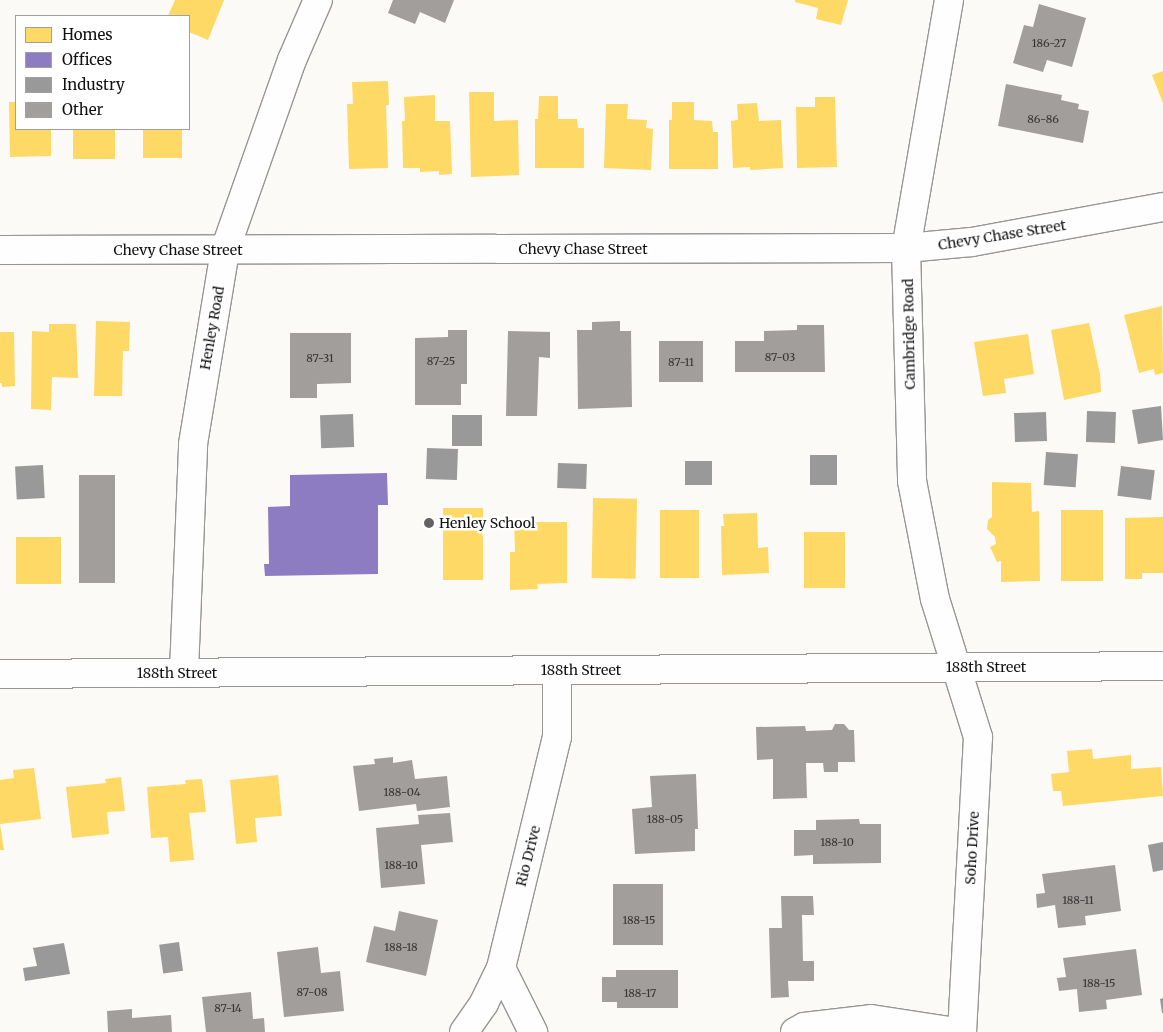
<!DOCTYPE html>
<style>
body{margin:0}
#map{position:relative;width:1163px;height:1032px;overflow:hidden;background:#fcfaf7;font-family:Merriweather,serif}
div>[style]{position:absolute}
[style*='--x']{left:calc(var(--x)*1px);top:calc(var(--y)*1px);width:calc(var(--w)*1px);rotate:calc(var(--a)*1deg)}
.homes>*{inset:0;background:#ffd966;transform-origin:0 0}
.offices>*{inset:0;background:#8e7cc3}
.industry>*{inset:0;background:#999;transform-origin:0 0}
.building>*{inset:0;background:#a19e9c;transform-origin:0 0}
.roads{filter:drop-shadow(1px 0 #979695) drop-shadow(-1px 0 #979695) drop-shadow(0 1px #979695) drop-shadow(0 -1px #979695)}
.minor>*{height:28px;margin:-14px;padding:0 14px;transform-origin:14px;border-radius:14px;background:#fffefe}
.tertiary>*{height:28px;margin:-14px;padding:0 14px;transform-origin:14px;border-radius:14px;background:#fffefe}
.dots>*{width:14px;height:14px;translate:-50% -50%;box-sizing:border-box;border:2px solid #fff;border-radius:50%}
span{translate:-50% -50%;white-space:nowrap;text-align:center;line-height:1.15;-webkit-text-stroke:5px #fff;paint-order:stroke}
.number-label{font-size:11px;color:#353434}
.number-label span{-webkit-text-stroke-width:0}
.street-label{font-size:14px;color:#111}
.poi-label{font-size:14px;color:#111}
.left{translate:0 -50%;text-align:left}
.legend{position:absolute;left:15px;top:15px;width:175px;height:115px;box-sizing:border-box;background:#fff;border:1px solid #a0a0a0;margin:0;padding:6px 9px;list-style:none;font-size:15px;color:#111}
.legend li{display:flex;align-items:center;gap:10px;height:25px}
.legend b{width:25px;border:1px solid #a0a0a0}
</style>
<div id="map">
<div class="homes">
<i style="clip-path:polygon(175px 0,224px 0,208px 40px,189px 32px,189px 16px,168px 16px)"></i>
<i style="clip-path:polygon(795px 0,848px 0,841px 25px,816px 19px,818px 8px,795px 2px)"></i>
<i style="clip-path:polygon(1163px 71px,1163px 103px,1152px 75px)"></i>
<i style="clip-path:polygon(388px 81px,389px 105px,386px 105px,388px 168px,349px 169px,347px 104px,353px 104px,352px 82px)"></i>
<i style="clip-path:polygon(469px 92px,494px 92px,494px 121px,518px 120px,519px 175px,471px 177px)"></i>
<i style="clip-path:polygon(435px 95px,435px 121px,450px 121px,452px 174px,439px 175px,439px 171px,420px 172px,420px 168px,403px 168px,402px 121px,405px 121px,404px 97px)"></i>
<i style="clip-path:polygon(539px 96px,558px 96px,558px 119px,577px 119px,578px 128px,584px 128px,584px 168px,535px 168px,535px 119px,538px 119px)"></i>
<i style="clip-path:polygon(815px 97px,835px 97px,837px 167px,797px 168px,796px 107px,815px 107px)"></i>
<i style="clip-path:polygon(9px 102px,16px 102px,16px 129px,51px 129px,51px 156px,10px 157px)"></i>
<i style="clip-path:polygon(672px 102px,694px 102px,694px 120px,712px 121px,713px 132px,718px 132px,718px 169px,669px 169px,669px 120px,672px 120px)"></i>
<i style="clip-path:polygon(757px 103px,759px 121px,781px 120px,783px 168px,750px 170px,750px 167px,733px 168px,731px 121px,738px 120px,737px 104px)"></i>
<i style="clip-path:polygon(606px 104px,628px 104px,627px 119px,647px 120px,646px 128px,653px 129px,651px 170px,604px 168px)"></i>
<i style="left:73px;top:129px;width:42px;height:30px"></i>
<i style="left:143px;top:129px;width:39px;height:29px"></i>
<i style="clip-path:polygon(1162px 306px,1163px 373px,1155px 375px,1154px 369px,1139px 373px,1124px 315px)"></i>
<i style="clip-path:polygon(96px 321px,130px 322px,129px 351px,123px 351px,122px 396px,94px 396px)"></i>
<i style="clip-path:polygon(1089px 323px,1100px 374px,1101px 392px,1064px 400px,1051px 330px)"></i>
<i style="clip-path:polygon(49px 324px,76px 324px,78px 378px,52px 377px,51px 410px,31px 409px,32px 331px,49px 332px)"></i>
<i style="clip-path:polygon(0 332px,14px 332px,15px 386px,2px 387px,2px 383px,0 383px)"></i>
<i style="clip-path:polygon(1028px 334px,1034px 374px,1004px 379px,1006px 393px,983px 396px,974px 342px)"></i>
<i style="clip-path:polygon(992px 482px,1031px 483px,1032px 512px,1039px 511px,1040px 581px,1001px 582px,1001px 561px,997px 562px,990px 547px,996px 544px,995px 537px,987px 529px,988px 520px,992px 517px)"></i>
<i style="left:593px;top:498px;width:44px;height:80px;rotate:1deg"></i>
<i style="left:443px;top:508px;width:40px;height:72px"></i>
<i style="left:660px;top:510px;width:39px;height:68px"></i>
<i style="left:1061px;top:510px;width:42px;height:71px"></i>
<i style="clip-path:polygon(757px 513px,758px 548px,768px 547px,769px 573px,722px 575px,721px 526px,724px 526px,723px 514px)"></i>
<i style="clip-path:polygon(1163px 517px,1163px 573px,1142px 573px,1142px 579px,1125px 579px,1125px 518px)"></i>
<i style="clip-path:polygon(514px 522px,567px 522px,567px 583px,537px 584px,538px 589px,510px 590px,510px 552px,515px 552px)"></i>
<i style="left:804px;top:532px;width:41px;height:56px"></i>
<i style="left:16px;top:537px;width:45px;height:47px"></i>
<i style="clip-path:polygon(1092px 749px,1093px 759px,1131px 755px,1131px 769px,1161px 767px,1163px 796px,1063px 806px,1061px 791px,1053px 791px,1051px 774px,1069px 772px,1067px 751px)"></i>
<i style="clip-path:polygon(34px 768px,41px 819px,0 824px,0 780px,14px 778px,13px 770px)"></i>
<i style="clip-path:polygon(278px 775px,282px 816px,255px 818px,257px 842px,236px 844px,230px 780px)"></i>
<i style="clip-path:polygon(121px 777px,125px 811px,107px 812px,109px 834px,72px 838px,66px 787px,106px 783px,105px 779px)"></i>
<i style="clip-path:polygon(202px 779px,206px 812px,189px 813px,194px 860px,170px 862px,168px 837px,151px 838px,147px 787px,186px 784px,185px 780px)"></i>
<i style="clip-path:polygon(0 824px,4px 850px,0 850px)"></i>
</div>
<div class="offices">
<i style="clip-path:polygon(387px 473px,388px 505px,378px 505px,378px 574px,265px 576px,264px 564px,269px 564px,268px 507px,290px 506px,290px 475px)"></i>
</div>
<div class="industry">
<i style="clip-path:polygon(1161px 406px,1163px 440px,1138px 444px,1132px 410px)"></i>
<i style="left:1087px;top:411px;width:29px;height:31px;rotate:2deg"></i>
<i style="left:1046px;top:412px;width:29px;height:32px;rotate:88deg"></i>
<i style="left:353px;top:414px;width:33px;height:33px;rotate:88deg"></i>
<i style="left:452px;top:415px;width:30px;height:31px"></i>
<i style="left:427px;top:448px;width:31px;height:31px;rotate:2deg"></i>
<i style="left:1046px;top:452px;width:32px;height:33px;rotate:4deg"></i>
<i style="left:810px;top:455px;width:27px;height:30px"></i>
<i style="left:685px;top:461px;width:27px;height:24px"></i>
<i style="left:558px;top:463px;width:29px;height:25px;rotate:2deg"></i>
<i style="left:43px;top:465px;width:33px;height:28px;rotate:87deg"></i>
<i style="left:1121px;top:466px;width:34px;height:30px;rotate:7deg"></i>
<i style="clip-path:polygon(1163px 842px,1163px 870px,1153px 872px,1148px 845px)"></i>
<i style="left:179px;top:942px;width:29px;height:20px;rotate:82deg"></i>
<i style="clip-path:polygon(64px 943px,70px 974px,25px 981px,23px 968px,37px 966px,33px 948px)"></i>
<i style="clip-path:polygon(1163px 998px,1163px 1013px,1162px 1013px,1160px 999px)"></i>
</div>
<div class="building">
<i style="clip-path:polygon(393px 0,454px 0,445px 23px,420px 12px,415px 24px,388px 13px)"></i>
<i style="clip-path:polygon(1039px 4px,1086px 18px,1072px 67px,1047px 60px,1043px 72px,1013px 63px,1024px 25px,1033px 27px)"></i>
<i style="clip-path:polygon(1006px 84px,1062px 95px,1061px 100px,1079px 104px,1078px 109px,1089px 111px,1083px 143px,998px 126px)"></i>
<i style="clip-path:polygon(620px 321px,620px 331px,631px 331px,632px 407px,578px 409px,577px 330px,592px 330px,592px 322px)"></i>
<i style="clip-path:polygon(797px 325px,824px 325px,825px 372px,735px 372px,735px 341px,764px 341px,764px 331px,797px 330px)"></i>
<i style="clip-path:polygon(448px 330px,467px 330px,467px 384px,461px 384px,461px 405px,415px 405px,415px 338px,448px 337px)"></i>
<i style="clip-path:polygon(508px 331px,550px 332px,550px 358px,539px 357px,537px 416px,506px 416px)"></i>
<i style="clip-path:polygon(290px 333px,351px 333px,351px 383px,317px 384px,317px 398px,290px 398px)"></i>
<i style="left:703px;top:341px;width:41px;height:44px;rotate:90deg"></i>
<i style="left:79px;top:475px;width:36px;height:108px"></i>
<i style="clip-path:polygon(835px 724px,844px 724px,849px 730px,854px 730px,855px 762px,838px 762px,838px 772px,824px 772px,823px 763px,806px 763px,807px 798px,773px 799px,773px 759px,757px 760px,756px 727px,805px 726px,806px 731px,832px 730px)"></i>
<i style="clip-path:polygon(393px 757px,393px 763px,412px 760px,415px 779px,447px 776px,450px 807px,417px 811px,416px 804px,359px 811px,353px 766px,375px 764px,374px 759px)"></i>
<i style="clip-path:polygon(696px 774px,698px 829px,695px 829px,695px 851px,635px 854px,632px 809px,652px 807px,650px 776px)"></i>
<i style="clip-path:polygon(450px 813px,453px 842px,421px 845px,425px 884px,381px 888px,376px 828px,419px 824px,418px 815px)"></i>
<i style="clip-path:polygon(859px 819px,860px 824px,881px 824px,881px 863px,813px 864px,813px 855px,794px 856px,794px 830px,816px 830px,816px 820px)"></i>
<i style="clip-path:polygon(1115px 865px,1121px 911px,1085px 916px,1086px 925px,1058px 928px,1055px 905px,1037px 908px,1036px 894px,1045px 893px,1042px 874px)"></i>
<i style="left:663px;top:884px;width:61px;height:50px;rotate:90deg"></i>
<i style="clip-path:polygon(781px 896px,813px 896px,814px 915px,802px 915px,803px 961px,814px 961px,814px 981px,788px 981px,789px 997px,771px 998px,769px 928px,782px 928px)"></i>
<i style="clip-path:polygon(399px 911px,438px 920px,426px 976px,366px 962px,374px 926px,395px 931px)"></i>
<i style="clip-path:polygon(318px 947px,321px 973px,340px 971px,344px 1011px,284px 1017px,277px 952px)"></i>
<i style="clip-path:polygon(1136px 949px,1142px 995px,1106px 1000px,1107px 1009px,1079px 1012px,1077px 989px,1059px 991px,1057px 978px,1066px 977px,1063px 958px)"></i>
<i style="clip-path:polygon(616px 970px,678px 970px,678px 1008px,617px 1008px,617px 1002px,602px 1002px,602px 977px,616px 977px)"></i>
<i style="clip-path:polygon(251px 992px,253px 1019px,264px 1018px,265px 1032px,206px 1032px,202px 997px)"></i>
<i style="clip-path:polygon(132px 1009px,132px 1018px,171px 1015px,172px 1032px,108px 1032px,107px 1011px)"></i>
</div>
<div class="roads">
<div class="minor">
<i style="--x:949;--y:0;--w:252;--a:99.8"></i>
<i style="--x:906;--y:248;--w:233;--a:88.5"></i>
<i style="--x:912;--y:481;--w:120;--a:79"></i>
<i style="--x:935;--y:599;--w:145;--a:72.7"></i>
<i style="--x:978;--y:737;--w:295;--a:93.1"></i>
<i style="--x:0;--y:250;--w:906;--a:-0.13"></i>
<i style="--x:906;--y:248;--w:66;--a:-5.2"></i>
<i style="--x:972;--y:242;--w:194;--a:-10.4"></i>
<i style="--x:184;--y:672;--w:228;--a:-87.7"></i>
<i style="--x:193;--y:444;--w:197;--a:-80.6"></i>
<i style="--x:225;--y:250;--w:201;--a:-70.6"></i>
<i style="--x:292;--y:60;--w:65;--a:-66.6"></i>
<i style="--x:501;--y:968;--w:72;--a:63.4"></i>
<i style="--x:464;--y:1032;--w:35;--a:-55"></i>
<i style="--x:484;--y:1003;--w:39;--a:-64"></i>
<i style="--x:501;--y:968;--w:238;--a:-76.4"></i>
<i style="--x:557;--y:737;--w:67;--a:-90"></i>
<i style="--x:795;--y:1032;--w:10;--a:-29"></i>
<i style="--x:804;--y:1027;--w:67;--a:-6.8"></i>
<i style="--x:871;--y:1019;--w:86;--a:8.7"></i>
</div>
<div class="tertiary">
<i style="--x:0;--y:674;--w:1163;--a:-0.39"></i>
</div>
</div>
<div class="dots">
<i style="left:429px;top:523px;background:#636362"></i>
</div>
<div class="number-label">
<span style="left:1049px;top:43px">186-27</span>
<span style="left:1043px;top:119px">86-86</span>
<span style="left:780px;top:357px">87-03</span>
<span style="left:320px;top:358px">87-31</span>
<span style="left:441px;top:361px">87-25</span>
<span style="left:681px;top:362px">87-11</span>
<span style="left:402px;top:792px">188-04</span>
<span style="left:665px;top:819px">188-05</span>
<span style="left:837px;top:842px">188-10</span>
<span style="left:401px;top:865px">188-10</span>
<span style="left:1078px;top:900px">188-11</span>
<span style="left:639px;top:920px">188-15</span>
<span style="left:401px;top:947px">188-18</span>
<span style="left:1099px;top:983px">188-15</span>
<span style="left:312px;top:992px">87-08</span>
<span style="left:640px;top:993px">188-17</span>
<span style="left:228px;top:1008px">87-14</span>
</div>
<div class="street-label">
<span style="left:1002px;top:235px;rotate:-9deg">Chevy Chase Street</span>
<span style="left:583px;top:249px">Chevy Chase Street</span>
<span style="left:178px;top:250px">Chevy Chase Street</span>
<span style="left:212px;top:328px;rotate:-80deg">Henley Road</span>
<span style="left:909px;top:334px;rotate:-91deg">Cambridge Road</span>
<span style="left:986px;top:667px">188th Street</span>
<span style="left:581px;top:670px">188th Street</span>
<span style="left:177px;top:673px">188th Street</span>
<span style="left:972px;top:848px;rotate:-87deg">Soho Drive</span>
<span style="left:528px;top:856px;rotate:-76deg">Rio Drive</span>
</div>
<div class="poi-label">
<span class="left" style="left:439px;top:523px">Henley School</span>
</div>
<ul class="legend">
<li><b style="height:14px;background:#ffd966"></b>Homes</li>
<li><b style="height:14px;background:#8e7cc3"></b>Offices</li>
<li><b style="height:14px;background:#999"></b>Industry</li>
<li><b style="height:14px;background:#a19e9c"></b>Other</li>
</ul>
</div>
